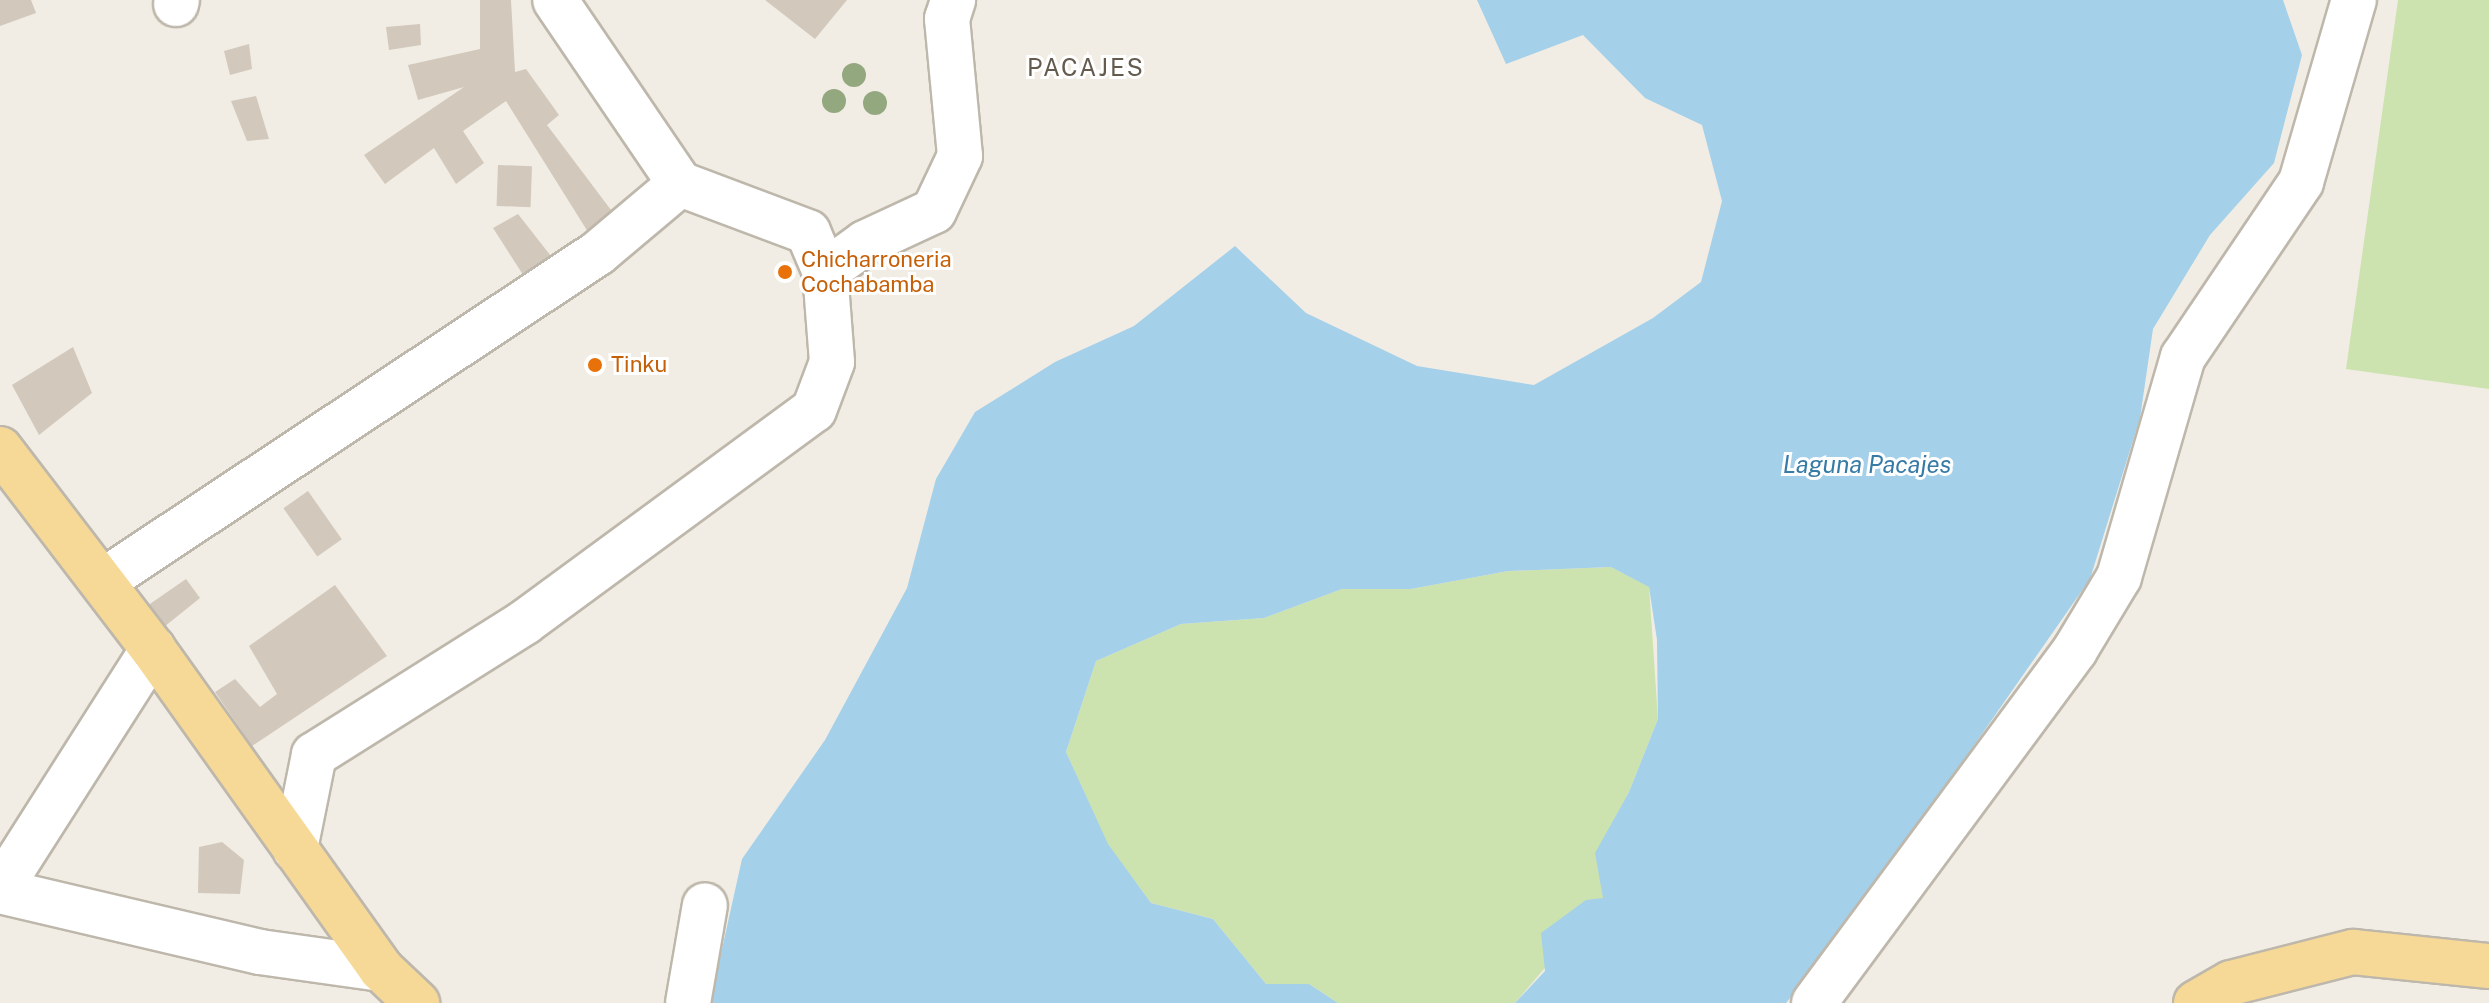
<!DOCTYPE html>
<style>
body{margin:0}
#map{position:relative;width:2489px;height:1003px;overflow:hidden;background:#f1ede4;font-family:"Public Sans",sans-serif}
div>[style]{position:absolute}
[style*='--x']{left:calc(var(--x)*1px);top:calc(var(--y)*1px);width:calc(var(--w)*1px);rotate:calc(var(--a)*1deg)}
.green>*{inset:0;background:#cde3af}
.water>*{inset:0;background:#a4d0ea}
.building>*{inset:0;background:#d2c8bb;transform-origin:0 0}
.roads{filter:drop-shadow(2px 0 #beb7ab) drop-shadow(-2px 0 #beb7ab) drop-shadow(0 2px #beb7ab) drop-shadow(0 -2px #beb7ab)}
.minor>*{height:44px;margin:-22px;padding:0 22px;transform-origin:22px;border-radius:22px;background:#fff}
.major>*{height:44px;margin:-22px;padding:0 22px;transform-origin:22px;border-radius:22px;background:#f7d997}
.trees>*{width:24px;height:24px;margin:-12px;border-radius:50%;background:#94a87f}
.dots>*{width:22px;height:22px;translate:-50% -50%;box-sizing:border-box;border:4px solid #fff;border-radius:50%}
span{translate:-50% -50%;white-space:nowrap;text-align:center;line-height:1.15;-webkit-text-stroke:6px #fff;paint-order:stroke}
.food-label{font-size:22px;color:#c56008}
.left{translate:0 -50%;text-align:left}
.neighbourhood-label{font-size:24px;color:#645a4d;letter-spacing:2px}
.water-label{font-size:24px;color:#367aa6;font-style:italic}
</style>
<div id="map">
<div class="green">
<i style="clip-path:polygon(2398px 0,2489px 0,2489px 389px,2346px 369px)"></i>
<i style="clip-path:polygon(1611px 567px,1649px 586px,1658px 719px,1629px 792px,1596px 853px,1604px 898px,1515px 1003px,1338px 1003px,1309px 984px,1266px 984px,1213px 919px,1151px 903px,1107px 844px,1066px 752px,1096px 661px,1181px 624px,1264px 618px,1342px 589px,1411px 589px,1508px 571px)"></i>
</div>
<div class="water">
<i style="clip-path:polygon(1477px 0,2283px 0,2302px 55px,2274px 163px,2210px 235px,2153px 329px,2140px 418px,2090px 579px,1848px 926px,1786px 1003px,1515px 1003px,1545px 971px,1541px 933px,1586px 900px,1603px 898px,1595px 853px,1629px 792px,1658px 719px,1657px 640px,1649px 587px,1611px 567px,1508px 571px,1411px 589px,1342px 589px,1264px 618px,1181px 624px,1096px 661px,1066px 752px,1108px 844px,1151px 903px,1213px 919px,1266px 984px,1309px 984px,1338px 1003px,710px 1003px,742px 859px,825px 740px,907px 588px,936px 479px,975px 412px,1055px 362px,1134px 326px,1235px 246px,1306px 313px,1417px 366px,1534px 385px,1653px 318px,1701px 282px,1722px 201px,1702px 125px,1645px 98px,1583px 35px,1506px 64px)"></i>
</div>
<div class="building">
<i style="clip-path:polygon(0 0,31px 0,36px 13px,0 26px)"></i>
<i style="clip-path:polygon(480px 0,511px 0,515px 72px,526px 69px,559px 115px,547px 125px,614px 214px,588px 232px,506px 101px,463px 131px,484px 163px,456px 184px,434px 148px,385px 184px,364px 155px,464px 87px,418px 100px,408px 65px,480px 49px)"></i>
<i style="clip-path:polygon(765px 0,847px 0,815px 39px)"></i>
<i style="clip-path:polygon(420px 24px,421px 45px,389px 50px,386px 27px)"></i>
<i style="clip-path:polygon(249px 44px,252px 69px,230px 75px,224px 51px)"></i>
<i style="clip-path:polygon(256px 96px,269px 139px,247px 141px,231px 101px)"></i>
<i style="left:498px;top:165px;width:34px;height:41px;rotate:2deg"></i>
<i style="clip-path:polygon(518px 214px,554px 260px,527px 281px,493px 228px)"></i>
<i style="clip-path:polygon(73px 347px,92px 393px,39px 435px,12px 385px)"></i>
<i style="left:308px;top:491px;width:59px;height:30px;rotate:55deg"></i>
<i style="clip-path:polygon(186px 579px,200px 598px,164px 627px,147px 606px)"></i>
<i style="clip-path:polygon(335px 585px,387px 656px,252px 746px,215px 692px,235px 679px,260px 707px,277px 694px,249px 646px)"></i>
<i style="clip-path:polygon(222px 842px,244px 860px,240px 894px,198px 893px,199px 847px)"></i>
</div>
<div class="roads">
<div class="minor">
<i style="--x:176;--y:4;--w:4;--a:-76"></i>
<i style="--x:825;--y:272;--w:49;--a:-35.9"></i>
<i style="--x:865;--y:243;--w:76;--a:-24.9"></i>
<i style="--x:934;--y:211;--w:61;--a:-64.7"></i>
<i style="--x:960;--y:156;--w:138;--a:-95.4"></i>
<i style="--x:947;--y:19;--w:20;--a:-72"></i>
<i style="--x:103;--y:581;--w:594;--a:-33.53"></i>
<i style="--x:598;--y:253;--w:107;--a:-40.1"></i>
<i style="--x:295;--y:849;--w:96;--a:-78.6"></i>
<i style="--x:314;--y:755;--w:249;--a:-32.2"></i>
<i style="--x:525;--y:622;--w:358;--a:-36.3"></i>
<i style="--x:814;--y:410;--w:51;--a:-69.4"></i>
<i style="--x:832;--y:362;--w:90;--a:-94.4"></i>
<i style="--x:825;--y:272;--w:43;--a:-113"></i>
<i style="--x:808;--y:232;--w:137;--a:-159.4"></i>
<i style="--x:680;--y:184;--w:222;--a:-124.2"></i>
<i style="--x:0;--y:889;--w:285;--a:-57.5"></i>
<i style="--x:0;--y:891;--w:267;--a:13.2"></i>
<i style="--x:260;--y:952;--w:122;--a:8"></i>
<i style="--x:688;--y:1003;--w:99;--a:-80.2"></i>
<i style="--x:1814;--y:1003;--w:439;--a:-53.5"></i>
<i style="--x:2075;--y:650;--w:85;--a:-58.9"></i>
<i style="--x:2119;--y:577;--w:229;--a:-73.8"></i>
<i style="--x:2183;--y:357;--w:211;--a:-56"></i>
<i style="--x:2301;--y:182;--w:190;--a:-73.8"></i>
</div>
<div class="major">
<i style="--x:0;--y:449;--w:252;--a:52.6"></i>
<i style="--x:153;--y:649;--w:393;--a:54.5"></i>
<i style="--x:381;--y:969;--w:50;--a:43.4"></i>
<i style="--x:2196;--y:1003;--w:40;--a:-29.7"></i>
<i style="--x:2231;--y:983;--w:126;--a:-14.3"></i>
<i style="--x:2353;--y:952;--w:137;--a:5.9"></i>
</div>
</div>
<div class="trees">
<i style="left:854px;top:75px"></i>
<i style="left:834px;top:101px"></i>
<i style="left:875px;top:103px"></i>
</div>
<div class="dots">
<i style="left:785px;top:272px;background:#e8710a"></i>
<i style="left:595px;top:365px;background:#e8710a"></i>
</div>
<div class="food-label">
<span class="left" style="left:801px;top:272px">Chicharroneria<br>Cochabamba</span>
<span class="left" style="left:611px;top:365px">Tinku</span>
</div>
<div class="neighbourhood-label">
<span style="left:1086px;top:68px">PACAJES</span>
</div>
<div class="water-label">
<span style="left:1867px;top:465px">Laguna Pacajes</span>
</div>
</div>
